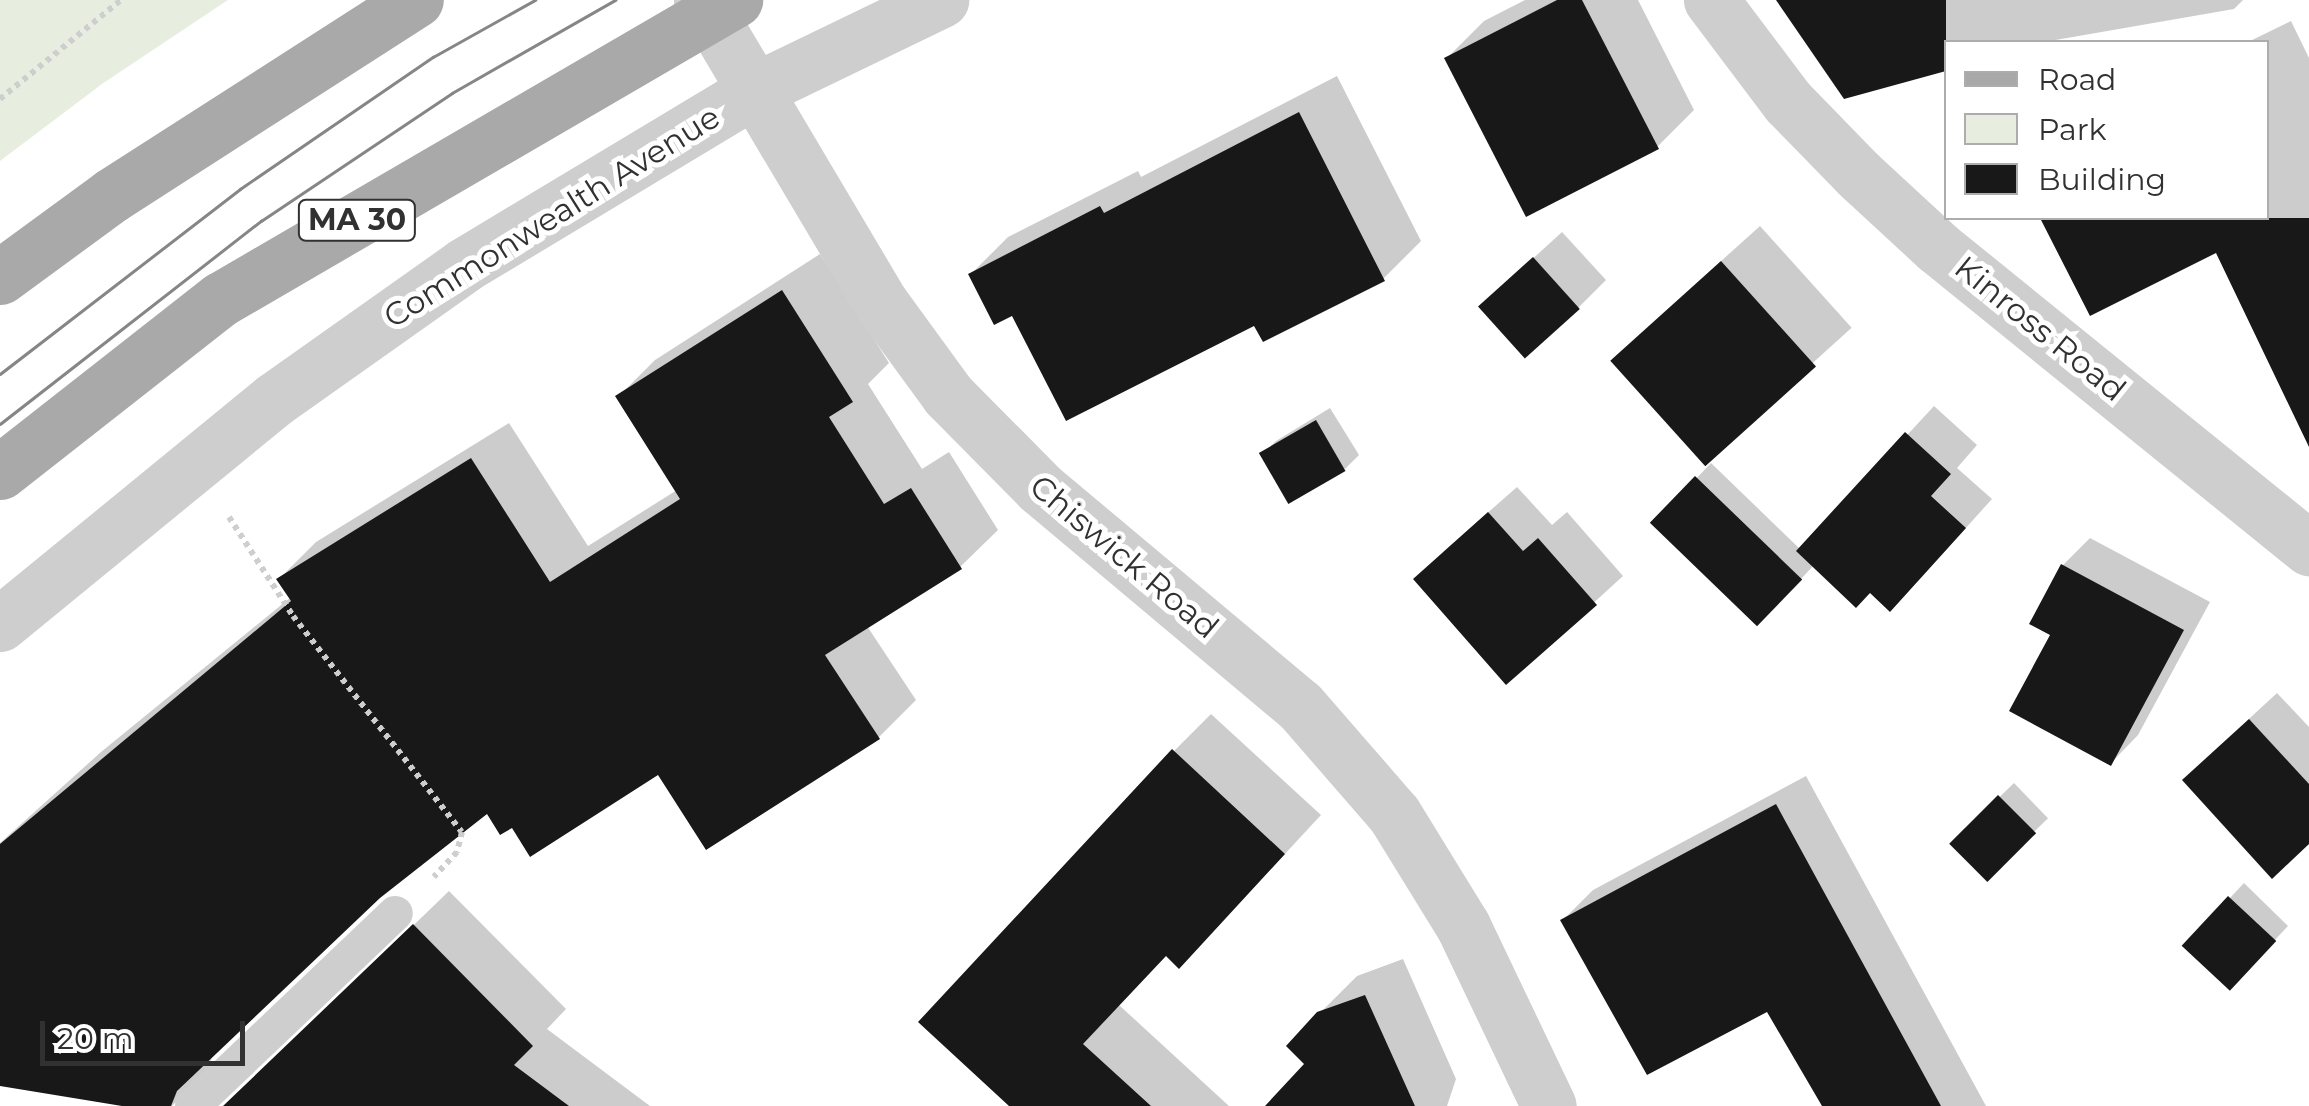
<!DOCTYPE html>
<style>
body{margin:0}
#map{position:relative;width:2309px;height:1106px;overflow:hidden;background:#fff;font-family:Montserrat,sans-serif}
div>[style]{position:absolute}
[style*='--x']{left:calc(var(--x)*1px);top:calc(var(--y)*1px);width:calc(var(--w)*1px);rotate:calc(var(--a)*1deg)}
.green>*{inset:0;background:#e8eedf}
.shadow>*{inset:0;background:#0003;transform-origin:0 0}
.building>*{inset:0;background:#181818;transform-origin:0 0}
.path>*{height:6px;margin-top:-3px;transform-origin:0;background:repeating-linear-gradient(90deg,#cecece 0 5px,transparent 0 10px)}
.service>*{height:35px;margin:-17.5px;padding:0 17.5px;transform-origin:17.5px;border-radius:17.5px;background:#cecece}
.minor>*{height:55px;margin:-27.5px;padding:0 27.5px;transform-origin:27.5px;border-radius:27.5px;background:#cecece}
.primary>*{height:55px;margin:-27.5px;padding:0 27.5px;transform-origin:27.5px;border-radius:27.5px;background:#a9a9a9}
.tram>*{height:2.5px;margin:-1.25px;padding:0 1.25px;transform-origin:1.25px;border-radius:1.25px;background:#868686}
span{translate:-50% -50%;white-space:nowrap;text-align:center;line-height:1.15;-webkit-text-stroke:10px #fff;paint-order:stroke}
.shield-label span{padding:2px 8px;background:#fff;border:2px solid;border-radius:8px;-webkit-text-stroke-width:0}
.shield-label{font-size:30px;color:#313131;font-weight:700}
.street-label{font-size:32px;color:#313131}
.legend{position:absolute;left:1944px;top:40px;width:325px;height:180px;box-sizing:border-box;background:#fff;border:2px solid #adadad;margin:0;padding:12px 18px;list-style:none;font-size:30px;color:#313131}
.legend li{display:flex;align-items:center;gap:20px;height:50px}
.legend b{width:50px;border:2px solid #adadad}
.scale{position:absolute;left:40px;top:1021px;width:205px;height:45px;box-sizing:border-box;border:5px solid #313131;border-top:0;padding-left:12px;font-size:30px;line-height:35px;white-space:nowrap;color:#313131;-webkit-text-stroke:8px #fff;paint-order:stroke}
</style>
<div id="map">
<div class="green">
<i style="clip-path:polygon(0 0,228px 0,102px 84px,0 161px)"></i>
</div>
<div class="shadow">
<i style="clip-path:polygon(1525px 0,1638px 0,1694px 110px,1657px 147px,1447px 58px,1484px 21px)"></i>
<i style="clip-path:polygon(1779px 0,2243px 0,2234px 9px,2044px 42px,1946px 42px,1946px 69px,1845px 96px)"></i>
<i style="clip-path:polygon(2291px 21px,2309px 58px,2309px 391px,2217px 250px,2091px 313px,2043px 218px,2266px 218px,2266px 42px,2248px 42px)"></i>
<i style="clip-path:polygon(1337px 76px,1421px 241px,1383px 279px,1255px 322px,1013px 312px,971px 274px,1008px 237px,1138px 171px,1141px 177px)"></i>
<i style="left:1760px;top:226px;width:137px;height:199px;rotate:48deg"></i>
<i style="clip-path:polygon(1562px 232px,1606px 280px,1578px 308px,1481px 306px)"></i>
<i style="clip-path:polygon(820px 254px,889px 363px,868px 384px,922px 469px,949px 452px,998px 530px,960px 567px,867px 626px,916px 700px,879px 737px,659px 772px,512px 825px,488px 811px,383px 893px,213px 1053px,208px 1070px,172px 1106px,0 1083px,0 843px,101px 752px,291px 597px,279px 579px,316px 542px,509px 423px,588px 546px,677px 490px,618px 397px,655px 360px)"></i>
<i style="clip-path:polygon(1934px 406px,1977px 445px,1957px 468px,1992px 499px,1918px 581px,1870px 590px,1814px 565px,1776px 606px,1654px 523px,1711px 463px,1801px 550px)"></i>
<i style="clip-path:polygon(1330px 408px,1359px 455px,1345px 469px,1262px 455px,1276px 441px)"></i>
<i style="clip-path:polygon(1517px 487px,1552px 525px,1567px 512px,1623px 576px,1507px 682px,1443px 552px)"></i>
<i style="clip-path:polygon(2090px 538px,2210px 602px,2138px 735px,2111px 763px,2053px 634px,2032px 623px,2063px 565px)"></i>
<i style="clip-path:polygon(2277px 693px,2309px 727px,2309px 841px,2212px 753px)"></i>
<i style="clip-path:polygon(1211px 714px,1321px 815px,1216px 928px,1167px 954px,1119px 1005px,1229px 1106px,1012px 1106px,1174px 751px)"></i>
<i style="clip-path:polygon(1806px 776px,1986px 1106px,1824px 1106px,1768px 1009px,1563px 920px,1593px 890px)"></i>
<i style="left:2014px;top:783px;width:49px;height:86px;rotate:46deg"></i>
<i style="clip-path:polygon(2244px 883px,2288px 926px,2244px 973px,2185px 946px)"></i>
<i style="clip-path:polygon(449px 891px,566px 1009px,547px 1029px,650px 1106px,226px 1106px)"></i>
<i style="clip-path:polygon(1403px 959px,1456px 1079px,1447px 1106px,1268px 1106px,1307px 1064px,1319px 1014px,1357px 976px)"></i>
</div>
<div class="building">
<i style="clip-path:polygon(1557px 0,1582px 0,1659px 149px,1526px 217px,1444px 58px)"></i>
<i style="clip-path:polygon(1776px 0,1946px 0,1946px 71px,1844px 99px)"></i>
<i style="clip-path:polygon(1299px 112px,1385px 281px,1263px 342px,1254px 326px,1066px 421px,1012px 316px,994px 325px,968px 274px,1100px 206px,1104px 213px)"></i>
<i style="clip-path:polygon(2040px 218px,2309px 218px,2309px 447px,2216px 253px,2090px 316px)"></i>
<i style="left:1533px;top:257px;width:70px;height:74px;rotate:48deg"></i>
<i style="left:1721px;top:261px;width:142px;height:149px;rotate:48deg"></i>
<i style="clip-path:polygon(782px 290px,853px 402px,829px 417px,884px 504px,911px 488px,962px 569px,825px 655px,880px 739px,706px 850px,658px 775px,530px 857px,512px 828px,500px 835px,487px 814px,380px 898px,177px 1091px,171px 1106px,122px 1106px,0 1086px,0 844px,291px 601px,276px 579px,471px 458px,550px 582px,680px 499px,615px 396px)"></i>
<i style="left:1316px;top:420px;width:59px;height:66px;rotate:60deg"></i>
<i style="clip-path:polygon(1905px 432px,1951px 474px,1931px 496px,1966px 528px,1890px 612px,1870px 593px,1856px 608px,1796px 551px)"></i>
<i style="left:1695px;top:476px;width:149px;height:65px;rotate:44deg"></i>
<i style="clip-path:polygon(1488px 512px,1523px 551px,1538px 538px,1597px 605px,1506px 685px,1413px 579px)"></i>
<i style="clip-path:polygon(2061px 564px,2184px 630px,2111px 766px,2009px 711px,2050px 635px,2029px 624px)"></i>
<i style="clip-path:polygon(2249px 719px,2309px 784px,2309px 844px,2272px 879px,2182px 780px)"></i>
<i style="clip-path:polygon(1172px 749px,1285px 854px,1179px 969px,1166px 956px,1083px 1044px,1151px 1106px,1009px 1106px,918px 1022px)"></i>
<i style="left:1998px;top:795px;width:54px;height:69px;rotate:45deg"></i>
<i style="clip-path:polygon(1776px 804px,1860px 958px,1941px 1106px,1822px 1106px,1767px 1012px,1647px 1075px,1560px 920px)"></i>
<i style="left:2228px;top:896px;width:66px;height:68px;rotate:43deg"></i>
<i style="clip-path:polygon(413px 924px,533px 1046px,514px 1065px,569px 1106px,223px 1106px)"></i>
<i style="clip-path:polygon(1365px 995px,1415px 1106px,1265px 1106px,1304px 1064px,1286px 1046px,1317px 1012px)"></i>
</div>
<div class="path">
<i style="--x:0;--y:99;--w:156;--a:-39.3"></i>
<i style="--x:229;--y:517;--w:118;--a:57.1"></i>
<i style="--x:293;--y:616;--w:274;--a:52"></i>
<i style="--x:462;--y:832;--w:21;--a:104"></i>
<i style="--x:457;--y:852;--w:34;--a:133"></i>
</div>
<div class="service">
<i style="--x:192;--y:1106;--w:280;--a:-43.6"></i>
</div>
<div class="minor">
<i style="--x:701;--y:0;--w:352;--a:59.3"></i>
<i style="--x:881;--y:303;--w:114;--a:53.9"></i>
<i style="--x:948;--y:395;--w:131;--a:45.3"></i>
<i style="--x:1040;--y:488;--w:339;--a:40"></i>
<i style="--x:1300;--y:706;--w:143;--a:49"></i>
<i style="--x:1394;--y:814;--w:132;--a:58.4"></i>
<i style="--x:1463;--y:926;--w:199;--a:64.5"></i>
<i style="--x:1711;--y:0;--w:128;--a:53"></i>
<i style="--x:1788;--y:102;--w:100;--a:45.8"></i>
<i style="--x:1858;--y:174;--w:108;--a:42.7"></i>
<i style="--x:1937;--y:247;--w:479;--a:39"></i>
<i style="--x:0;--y:624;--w:355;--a:-39.3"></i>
<i style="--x:275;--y:399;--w:232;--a:-35.3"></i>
<i style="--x:464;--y:265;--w:340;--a:-31"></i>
<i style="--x:755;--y:90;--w:207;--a:-25.8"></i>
</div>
<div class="primary">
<i style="--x:0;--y:277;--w:139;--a:-36.2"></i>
<i style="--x:112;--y:195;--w:361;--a:-32.7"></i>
<i style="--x:0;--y:472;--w:281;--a:-38.1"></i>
<i style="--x:221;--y:299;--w:595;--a:-30.19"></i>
</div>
<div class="tram">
<i style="--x:0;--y:374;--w:303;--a:-37.6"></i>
<i style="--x:240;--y:189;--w:234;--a:-34.4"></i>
<i style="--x:433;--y:57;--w:117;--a:-29.2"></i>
<i style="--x:0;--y:424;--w:331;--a:-37.9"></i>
<i style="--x:261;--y:221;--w:230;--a:-33.8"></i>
<i style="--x:452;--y:93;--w:188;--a:-29.7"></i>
</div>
<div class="shield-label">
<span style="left:357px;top:220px">MA 30</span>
</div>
<div class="street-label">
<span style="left:552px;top:217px;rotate:-32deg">Commonwealth Avenue</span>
<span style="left:2040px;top:329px;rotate:39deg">Kinross Road</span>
<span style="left:1124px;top:557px;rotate:40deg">Chiswick Road</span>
</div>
<ul class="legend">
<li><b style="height:12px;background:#a9a9a9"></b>Road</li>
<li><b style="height:28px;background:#e8eedf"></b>Park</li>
<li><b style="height:28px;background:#181818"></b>Building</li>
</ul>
<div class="scale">20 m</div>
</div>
